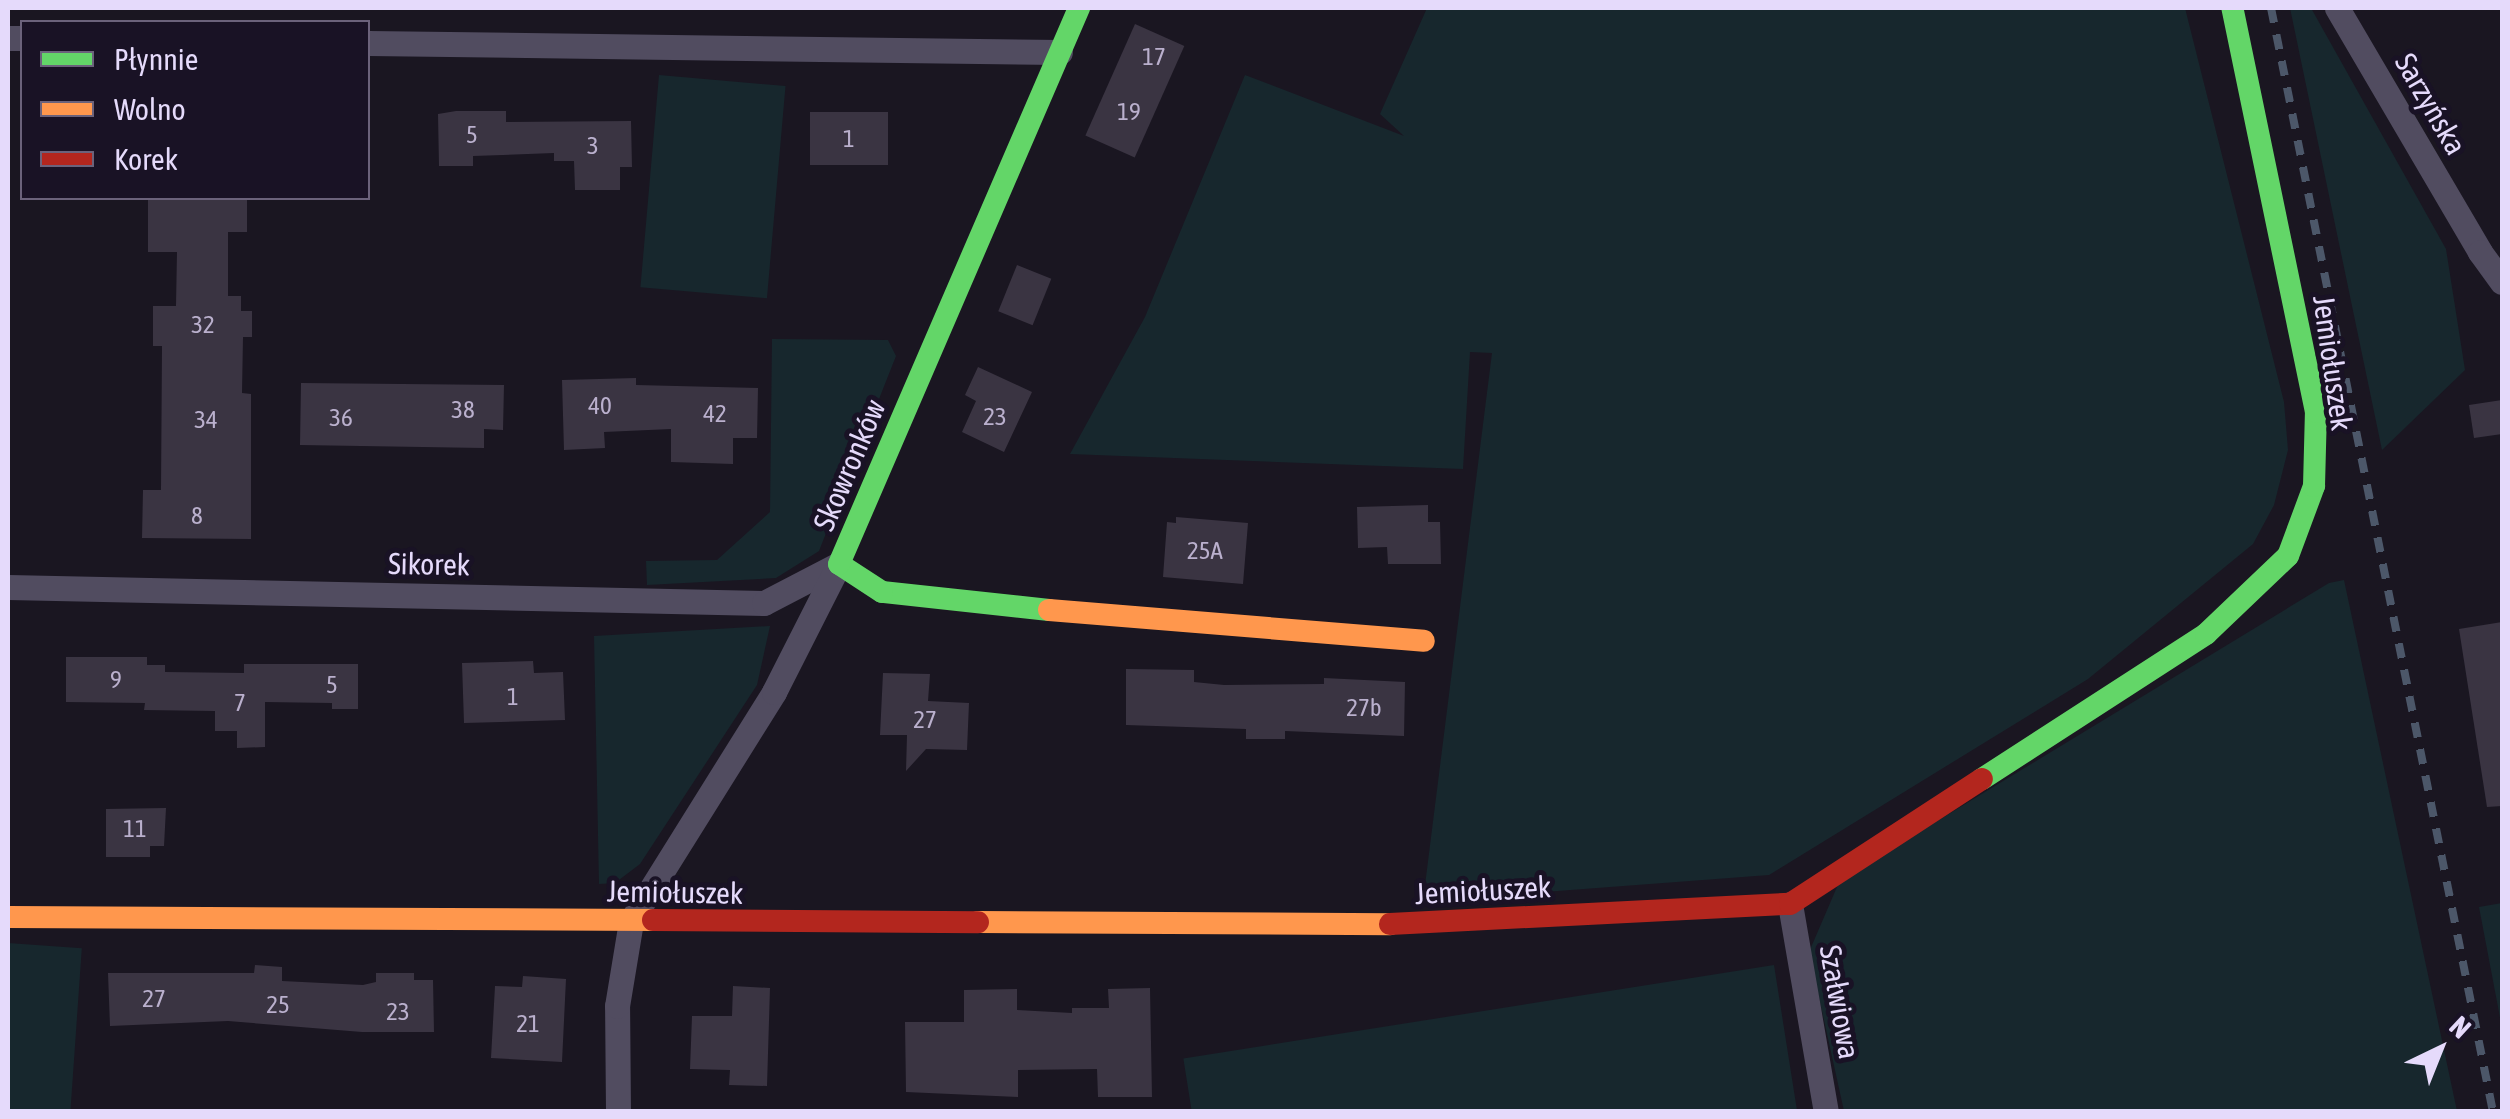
<!DOCTYPE html>
<meta charset="utf-8">
<style>
body{margin:0}
#map{position:relative;width:2510px;height:1119px;overflow:hidden;background:#1a1621;font-family:"Asap Condensed",sans-serif}
div>[style]{position:absolute}
[style*='--x']{left:calc(var(--x)*1px);top:calc(var(--y)*1px);width:calc(var(--w)*1px);rotate:calc(var(--a)*1deg)}
.green>*{inset:0;background:#17272d;transform-origin:0 0}
.building>*{inset:0;background:#3a3442;transform-origin:0 0}
.street>*{height:25px;margin:-12.5px;padding:0 12.5px;transform-origin:12.5px;border-radius:12.5px;background:#514c60}
.fast>*{height:22px;margin:-11px;padding:0 11px;transform-origin:11px;border-radius:11px;background:#63d668}
.slow>*{height:22px;margin:-11px;padding:0 11px;transform-origin:11px;border-radius:11px;background:#ff974d}
.jam>*{height:22px;margin:-11px;padding:0 11px;transform-origin:11px;border-radius:11px;background:#b3261e}
.rail>*{height:8px;margin-top:-4px;transform-origin:0;background:repeating-linear-gradient(90deg,#4c5769 0 15px,transparent 0 27px)}
span{translate:-50% -50%;white-space:nowrap;text-align:center;line-height:1.15;-webkit-text-stroke:10px #191225;paint-order:stroke}
.number-label{font-size:25px;color:#bab0cd}
.number-label span{-webkit-text-stroke-width:0}
.street-label{font-size:30px;color:#e5dafb}
.frame{position:absolute;inset:0;border:10px solid #e5dafb;pointer-events:none}
.legend{position:absolute;left:20px;top:20px;width:350px;height:180px;box-sizing:border-box;background:#191225;border:2px solid #6b627b;margin:0;padding:12px 18px;list-style:none;font-size:30px;color:#e5dafb}
.legend li{display:flex;align-items:center;gap:20px;height:50px}
.legend b{width:50px;border:2px solid #6b627b}
.north{position:absolute;left:2390px;top:999px;width:100px;height:100px;-webkit-text-stroke:8px #191225;paint-order:stroke;rotate:43deg;font-size:28px;font-weight:700;line-height:40px;text-align:center;color:#e5dafb}
.north::after{content:'';display:block;margin:auto;width:35px;height:45px;background:#e5dafb;clip-path:polygon(50% 0,100% 100%,50% 72%,0 100%)}
</style>
<div id="map">
<div class="green">
<i style="clip-path:polygon(1427px 8px,2185px 8px,2284px 402px,2288px 450px,2274px 505px,2253px 544px,2088px 679px,1769px 875px,1423px 901px,1492px 353px,1470px 352px,1463px 469px,1070px 454px,1145px 317px,1245px 75px,1404px 136px,1380px 114px)"></i>
<i style="clip-path:polygon(2290px 8px,2311px 8px,2446px 249px,2465px 370px,2382px 450px)"></i>
<i style="left:659px;top:75px;width:127px;height:213px;rotate:5deg"></i>
<i style="clip-path:polygon(772px 339px,888px 340px,896px 356px,819px 551px,776px 578px,647px 585px,646px 561px,717px 560px,770px 512px)"></i>
<i style="clip-path:polygon(2344px 580px,2457px 1111px,1844px 1111px,1809px 952px,1840px 880px,2329px 583px)"></i>
<i style="clip-path:polygon(770px 626px,757px 685px,640px 864px,615px 883px,599px 884px,594px 636px)"></i>
<i style="clip-path:polygon(2502px 903px,2502px 1028px,2479px 907px)"></i>
<i style="left:8px;top:943px;width:74px;height:168px;rotate:4deg"></i>
<i style="left:1774px;top:965px;width:148px;height:598px;rotate:81deg"></i>
</div>
<div class="building">
<i style="left:1135px;top:24px;width:54px;height:122px;rotate:24deg"></i>
<i style="clip-path:polygon(456px 111px,506px 111px,506px 122px,631px 121px,632px 167px,620px 167px,620px 190px,575px 190px,574px 161px,554px 161px,554px 153px,473px 156px,473px 166px,439px 166px,438px 114px)"></i>
<i style="left:810px;top:112px;width:78px;height:53px"></i>
<i style="clip-path:polygon(148px 198px,247px 198px,247px 232px,228px 232px,228px 296px,241px 296px,241px 311px,252px 311px,252px 337px,243px 337px,242px 393px,251px 394px,251px 539px,142px 538px,143px 490px,161px 490px,162px 346px,153px 346px,153px 306px,176px 306px,177px 252px,148px 252px)"></i>
<i style="left:1017px;top:265px;width:37px;height:50px;rotate:22deg"></i>
<i style="clip-path:polygon(978px 367px,1032px 392px,1004px 452px,962px 432px,976px 401px,965px 395px)"></i>
<i style="clip-path:polygon(636px 378px,636px 385px,758px 388px,757px 438px,733px 438px,733px 464px,671px 462px,671px 429px,604px 432px,605px 448px,564px 450px,562px 380px)"></i>
<i style="clip-path:polygon(301px 383px,504px 385px,503px 430px,484px 429px,484px 448px,300px 445px)"></i>
<i style="clip-path:polygon(2502px 400px,2502px 434px,2474px 438px,2469px 405px)"></i>
<i style="clip-path:polygon(1428px 505px,1428px 522px,1440px 522px,1441px 564px,1388px 564px,1387px 547px,1358px 548px,1357px 507px)"></i>
<i style="clip-path:polygon(1176px 517px,1248px 523px,1243px 584px,1163px 577px,1167px 522px,1176px 523px)"></i>
<i style="clip-path:polygon(2502px 622px,2502px 806px,2487px 807px,2459px 629px)"></i>
<i style="clip-path:polygon(66px 657px,147px 657px,147px 665px,165px 665px,165px 672px,244px 673px,244px 664px,358px 664px,358px 709px,332px 709px,332px 703px,265px 702px,265px 747px,237px 748px,237px 731px,215px 731px,215px 711px,144px 710px,145px 703px,66px 702px)"></i>
<i style="clip-path:polygon(533px 661px,534px 673px,563px 672px,565px 720px,464px 723px,462px 663px)"></i>
<i style="clip-path:polygon(1126px 669px,1194px 670px,1194px 682px,1224px 685px,1324px 684px,1324px 678px,1405px 682px,1404px 736px,1285px 731px,1285px 739px,1246px 739px,1246px 729px,1126px 725px)"></i>
<i style="clip-path:polygon(883px 673px,930px 674px,928px 701px,969px 703px,967px 750px,926px 749px,906px 771px,907px 735px,880px 735px)"></i>
<i style="clip-path:polygon(166px 808px,164px 846px,150px 846px,150px 857px,106px 857px,106px 809px)"></i>
<i style="clip-path:polygon(255px 965px,282px 967px,282px 981px,363px 985px,376px 982px,376px 973px,414px 973px,414px 980px,433px 980px,434px 1032px,362px 1032px,228px 1021px,110px 1026px,108px 973px,254px 973px)"></i>
<i style="clip-path:polygon(523px 976px,566px 979px,562px 1062px,491px 1058px,495px 986px,522px 987px)"></i>
<i style="clip-path:polygon(733px 986px,770px 988px,767px 1086px,729px 1085px,730px 1070px,690px 1069px,692px 1016px,732px 1016px)"></i>
<i style="clip-path:polygon(1150px 988px,1152px 1097px,1098px 1097px,1097px 1069px,1018px 1070px,1018px 1097px,906px 1092px,905px 1022px,964px 1022px,964px 990px,1017px 989px,1017px 1010px,1072px 1013px,1072px 1008px,1109px 1008px,1108px 989px)"></i>
</div>
<div class="street">
<i style="--x:2337;--y:8;--w:283;--a:59.6"></i>
<i style="--x:2480;--y:252;--w:37;--a:54"></i>
<i style="--x:8;--y:38;--w:14;--a:0"></i>
<i style="--x:368;--y:43;--w:692;--a:0.75"></i>
<i style="--x:8;--y:587;--w:756;--a:1.21"></i>
<i style="--x:764;--y:603;--w:85;--a:-27.5"></i>
<i style="--x:1790;--y:904;--w:211;--a:80.2"></i>
<i style="--x:618;--y:1112;--w:106;--a:-90.5"></i>
<i style="--x:617;--y:1006;--w:86;--a:-80.6"></i>
<i style="--x:631;--y:921;--w:270;--a:-58"></i>
<i style="--x:774;--y:692;--w:144;--a:-63.1"></i>
</div>
<div class="fast">
<i style="--x:1049;--y:610;--w:168;--a:-173.8"></i>
<i style="--x:882;--y:592;--w:51;--a:-146.9"></i>
<i style="--x:839;--y:564;--w:606;--a:-66.65"></i>
<i style="--x:1982;--y:779;--w:267;--a:-32.9"></i>
<i style="--x:2206;--y:634;--w:113;--a:-43.6"></i>
<i style="--x:2288;--y:556;--w:75;--a:-69.6"></i>
<i style="--x:2314;--y:486;--w:74;--a:-88.5"></i>
<i style="--x:2316;--y:412;--w:413;--a:-101.7"></i>
</div>
<div class="slow">
<i style="--x:1049;--y:610;--w:376;--a:4.7"></i>
<i style="--x:8;--y:917;--w:645;--a:0.27"></i>
<i style="--x:978;--y:922;--w:412;--a:0.3"></i>
</div>
<div class="jam">
<i style="--x:653;--y:920;--w:325;--a:0.4"></i>
<i style="--x:1390;--y:924;--w:400;--a:-2.9"></i>
<i style="--x:1790;--y:904;--w:229;--a:-33.1"></i>
</div>
<div class="rail">
<i style="--x:2271;--y:8;--w:1126;--a:78.63"></i>
</div>
<div class="number-label">
<span style="left:1154px;top:56px">17</span>
<span style="left:1129px;top:111px">19</span>
<span style="left:472px;top:134px">5</span>
<span style="left:849px;top:138px">1</span>
<span style="left:593px;top:145px">3</span>
<span style="left:203px;top:324px">32</span>
<span style="left:600px;top:405px">40</span>
<span style="left:463px;top:409px">38</span>
<span style="left:715px;top:413px">42</span>
<span style="left:995px;top:416px">23</span>
<span style="left:341px;top:417px">36</span>
<span style="left:206px;top:419px">34</span>
<span style="left:197px;top:515px">8</span>
<span style="left:1205px;top:550px">25A</span>
<span style="left:116px;top:679px">9</span>
<span style="left:332px;top:684px">5</span>
<span style="left:513px;top:696px">1</span>
<span style="left:240px;top:702px">7</span>
<span style="left:1364px;top:707px">27b</span>
<span style="left:925px;top:719px">27</span>
<span style="left:135px;top:828px">11</span>
<span style="left:154px;top:998px">27</span>
<span style="left:278px;top:1004px">25</span>
<span style="left:398px;top:1011px">23</span>
<span style="left:528px;top:1023px">21</span>
</div>
<div class="street-label">
<span style="left:2431px;top:104px;rotate:60deg">Sarzyńska</span>
<span style="left:2333px;top:363px;rotate:82deg">Jemiołuszek</span>
<span style="left:849px;top:465px;rotate:-67deg">Skowronków</span>
<span style="left:429px;top:564px;rotate:1deg">Sikorek</span>
<span style="left:1483px;top:890px;rotate:-3deg">Jemiołuszek</span>
<span style="left:675px;top:892px;rotate:1deg">Jemiołuszek</span>
<span style="left:1840px;top:1002px;rotate:80deg">Szałwiowa</span>
</div>
<div class="frame"></div>
<ul class="legend">
<li><b style="height:12px;background:#63d668"></b>Płynnie</li>
<li><b style="height:12px;background:#ff974d"></b>Wolno</li>
<li><b style="height:12px;background:#b3261e"></b>Korek</li>
</ul>
<div class="north">N</div>
</div>
